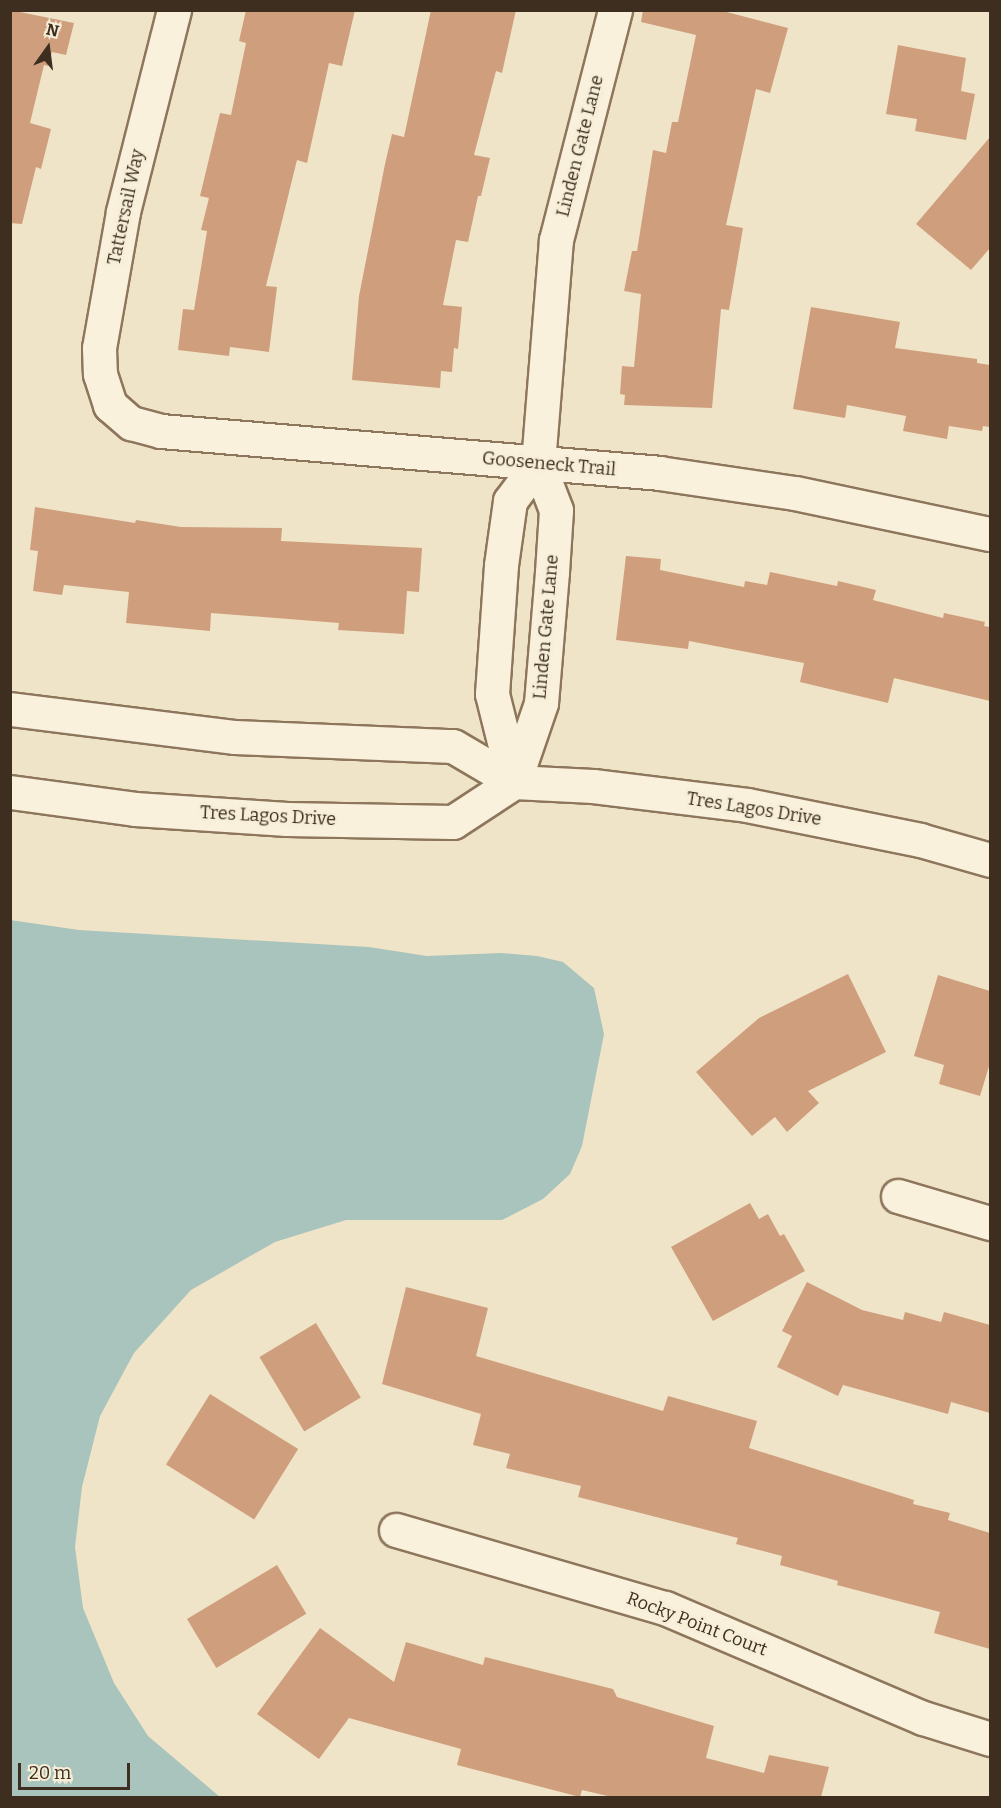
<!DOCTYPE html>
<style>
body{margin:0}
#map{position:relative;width:1001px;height:1808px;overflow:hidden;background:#f0e4c8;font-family:Bitter,serif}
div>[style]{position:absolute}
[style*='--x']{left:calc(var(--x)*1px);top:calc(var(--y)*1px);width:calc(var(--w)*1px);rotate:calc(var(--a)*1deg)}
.water>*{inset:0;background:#a9c4bc}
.building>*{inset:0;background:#cf9f7d;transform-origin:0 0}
.roads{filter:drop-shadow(2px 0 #8d765c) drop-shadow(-2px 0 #8d765c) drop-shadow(0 2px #8d765c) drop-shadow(0 -2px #8d765c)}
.street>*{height:33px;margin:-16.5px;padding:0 16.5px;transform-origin:16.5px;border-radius:16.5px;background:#faf1dc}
.secondary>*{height:33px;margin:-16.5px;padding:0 16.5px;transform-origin:16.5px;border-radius:16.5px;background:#faf1dc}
span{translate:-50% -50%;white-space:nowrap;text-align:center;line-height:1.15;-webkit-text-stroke:5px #f7eed8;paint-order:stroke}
.street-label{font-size:18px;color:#3d2e20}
.frame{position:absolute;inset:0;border:12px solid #3d2e20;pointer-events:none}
.north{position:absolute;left:18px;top:18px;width:60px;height:60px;-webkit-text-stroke:4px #f7eed8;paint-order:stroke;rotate:14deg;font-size:16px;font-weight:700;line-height:24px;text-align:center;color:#3d2e20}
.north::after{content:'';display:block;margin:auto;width:21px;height:27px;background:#3d2e20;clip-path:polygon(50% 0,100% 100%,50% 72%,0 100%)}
.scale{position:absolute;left:18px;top:1763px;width:112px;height:27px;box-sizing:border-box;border:3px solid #3d2e20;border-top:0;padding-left:8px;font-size:18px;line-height:21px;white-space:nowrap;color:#3d2e20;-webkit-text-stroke:4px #f7eed8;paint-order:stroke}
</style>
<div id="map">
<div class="water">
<i style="clip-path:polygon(10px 920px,79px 930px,369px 947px,427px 956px,501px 953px,537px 956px,563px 962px,594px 988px,604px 1034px,582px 1146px,570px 1174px,543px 1199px,502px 1220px,346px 1220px,275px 1242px,191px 1290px,134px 1353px,100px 1416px,82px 1487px,75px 1547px,83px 1608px,114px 1683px,148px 1736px,220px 1797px,11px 1797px)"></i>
</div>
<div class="building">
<i style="clip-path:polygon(10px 10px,74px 23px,66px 55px,52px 52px,48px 66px,44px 65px,30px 123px,51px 129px,41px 169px,36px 167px,22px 224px,10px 223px)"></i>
<i style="clip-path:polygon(246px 10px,355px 10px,342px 66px,329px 63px,307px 163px,297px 160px,266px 286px,277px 287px,269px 352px,230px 347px,229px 356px,178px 350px,183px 309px,194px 310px,207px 231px,201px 230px,209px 198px,200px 196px,220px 113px,231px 115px,246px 43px,239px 41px)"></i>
<i style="clip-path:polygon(431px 10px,516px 10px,502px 73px,496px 71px,474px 155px,490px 158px,481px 196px,478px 196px,468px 242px,456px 240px,443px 305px,462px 307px,458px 349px,454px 348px,452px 372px,441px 371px,440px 388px,352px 380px,359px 296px,385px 164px,392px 134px,404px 137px)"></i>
<i style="clip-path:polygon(643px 10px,719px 10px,788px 28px,770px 93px,756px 89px,726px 225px,743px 228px,729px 310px,721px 309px,712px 408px,624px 405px,625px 395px,620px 394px,622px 366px,634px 367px,641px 294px,624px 291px,632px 251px,637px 251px,653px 150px,666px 153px,672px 122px,678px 122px,696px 35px,641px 22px)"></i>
<i style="clip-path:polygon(898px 45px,966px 58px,961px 91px,975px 94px,966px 140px,915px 131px,917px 119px,886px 114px)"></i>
<i style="clip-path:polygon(990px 137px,990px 248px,971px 270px,916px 224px)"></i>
<i style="clip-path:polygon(811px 307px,900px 322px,895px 348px,977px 359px,977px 363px,990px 365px,990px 427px,983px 426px,982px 431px,949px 426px,947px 439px,903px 431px,906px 416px,847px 405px,845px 418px,793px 409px)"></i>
<i style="clip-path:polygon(35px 507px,135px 523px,136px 520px,181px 527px,282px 528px,281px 541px,422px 548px,419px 592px,407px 591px,404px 634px,338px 630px,339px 623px,211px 613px,210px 631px,126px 623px,129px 592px,64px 585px,62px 595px,33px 591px,38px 551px,30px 550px)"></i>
<i style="clip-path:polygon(626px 556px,661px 559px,660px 570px,744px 587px,745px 581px,767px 585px,770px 572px,837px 586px,838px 581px,876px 590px,873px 600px,943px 618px,944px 613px,985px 622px,984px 626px,990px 627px,990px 701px,894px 678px,888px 703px,800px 682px,804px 663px,689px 641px,688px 649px,616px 640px)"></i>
<i style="clip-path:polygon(848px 974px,886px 1052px,808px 1091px,819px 1103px,787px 1132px,775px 1117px,752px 1136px,696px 1072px,759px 1018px)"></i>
<i style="clip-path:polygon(938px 975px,990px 991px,990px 1063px,980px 1096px,939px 1084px,944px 1065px,914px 1056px)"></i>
<i style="clip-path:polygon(750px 1203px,759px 1219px,768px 1214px,780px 1236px,784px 1234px,805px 1271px,713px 1321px,671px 1247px)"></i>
<i style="clip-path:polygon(807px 1282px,862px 1310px,903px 1320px,905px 1312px,941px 1322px,944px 1312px,990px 1325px,990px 1413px,951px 1402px,948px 1414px,843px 1385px,838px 1396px,777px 1367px,792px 1336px,782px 1331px)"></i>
<i style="clip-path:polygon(406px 1287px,488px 1308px,476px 1356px,663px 1411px,668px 1396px,757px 1421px,749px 1448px,914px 1500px,913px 1504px,950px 1513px,948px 1520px,990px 1533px,990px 1649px,934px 1633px,940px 1612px,837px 1585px,838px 1581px,780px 1565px,782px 1556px,736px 1544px,738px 1538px,578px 1497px,581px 1486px,506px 1468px,510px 1454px,473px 1445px,481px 1414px,382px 1384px)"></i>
<i style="left:316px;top:1323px;width:87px;height:66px;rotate:59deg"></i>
<i style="left:210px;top:1394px;width:104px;height:83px;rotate:32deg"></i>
<i style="left:277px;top:1565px;width:57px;height:105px;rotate:59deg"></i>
<i style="clip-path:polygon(320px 1628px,394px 1682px,406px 1642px,483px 1665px,485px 1657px,613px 1689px,617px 1697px,714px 1726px,706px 1758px,764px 1773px,769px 1755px,829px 1767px,821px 1797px,612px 1797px,582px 1790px,580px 1797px,457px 1765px,461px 1749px,349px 1718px,319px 1759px,257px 1714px)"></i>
</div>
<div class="roads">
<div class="street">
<i style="--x:174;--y:10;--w:208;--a:104.2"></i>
<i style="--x:123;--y:212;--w:138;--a:100"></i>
<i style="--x:99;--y:348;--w:26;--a:88"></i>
<i style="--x:100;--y:374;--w:33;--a:72"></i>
<i style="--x:110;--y:405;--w:28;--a:41"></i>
<i style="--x:131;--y:423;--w:31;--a:15"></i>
<i style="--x:161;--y:431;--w:500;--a:4.8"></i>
<i style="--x:659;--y:473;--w:137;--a:8.4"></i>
<i style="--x:795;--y:493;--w:199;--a:11.9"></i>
<i style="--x:514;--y:782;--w:83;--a:-71.1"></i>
<i style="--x:541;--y:703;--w:131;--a:-85.2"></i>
<i style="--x:552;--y:572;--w:62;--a:-86.3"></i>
<i style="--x:556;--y:510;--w:50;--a:-111"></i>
<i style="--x:538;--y:463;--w:224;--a:-85.4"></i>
<i style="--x:556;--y:240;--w:237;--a:-75.6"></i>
<i style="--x:514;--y:782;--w:91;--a:-104"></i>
<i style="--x:492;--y:694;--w:129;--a:-86"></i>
<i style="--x:501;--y:565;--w:65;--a:-82"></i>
<i style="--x:510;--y:501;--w:47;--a:-53.6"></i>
<i style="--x:898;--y:1196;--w:96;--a:16.4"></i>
<i style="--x:396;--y:1530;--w:280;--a:16.2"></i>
<i style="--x:665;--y:1608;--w:280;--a:23.1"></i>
<i style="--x:923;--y:1718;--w:70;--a:17.4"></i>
</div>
<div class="secondary">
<i style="--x:10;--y:709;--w:227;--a:7.1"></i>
<i style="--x:235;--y:737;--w:218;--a:2.4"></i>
<i style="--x:453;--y:746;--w:71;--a:30.5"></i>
<i style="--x:514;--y:782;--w:79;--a:2.9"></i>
<i style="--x:593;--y:786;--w:155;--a:7"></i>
<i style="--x:747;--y:805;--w:177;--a:11.4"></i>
<i style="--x:920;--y:840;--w:73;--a:15.9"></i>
<i style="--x:10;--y:792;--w:126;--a:7.7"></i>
<i style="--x:135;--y:809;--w:152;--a:3.8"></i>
<i style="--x:287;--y:819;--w:166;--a:1"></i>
<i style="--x:453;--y:822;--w:73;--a:-33.3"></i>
</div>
</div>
<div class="street-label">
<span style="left:580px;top:146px;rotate:-76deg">Linden Gate Lane</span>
<span style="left:126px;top:207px;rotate:-78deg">Tattersail Way</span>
<span style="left:549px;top:464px;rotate:5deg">Gooseneck Trail</span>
<span style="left:546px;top:627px;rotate:-85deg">Linden Gate Lane</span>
<span style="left:754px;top:809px;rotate:9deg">Tres Lagos Drive</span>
<span style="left:268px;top:816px;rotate:3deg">Tres Lagos Drive</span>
<span style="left:697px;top:1624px;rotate:21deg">Rocky Point Court</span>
</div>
<div class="frame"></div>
<div class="north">N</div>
<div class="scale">20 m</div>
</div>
